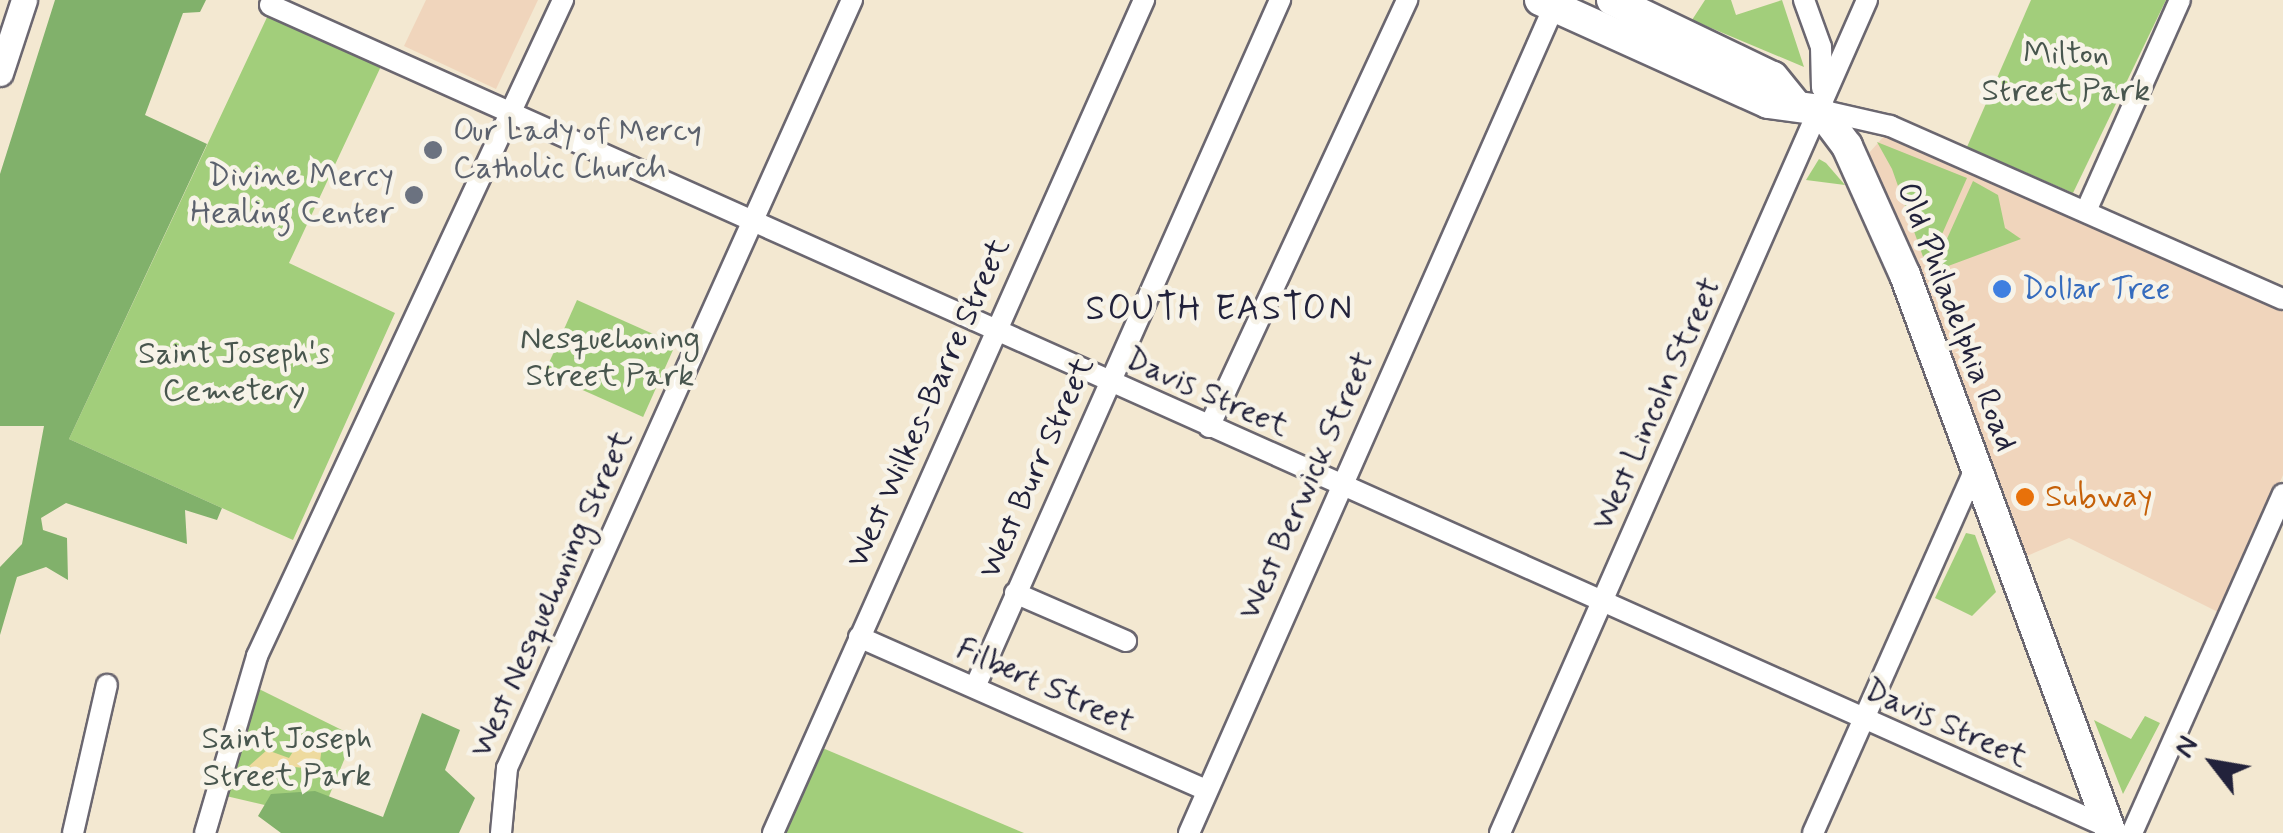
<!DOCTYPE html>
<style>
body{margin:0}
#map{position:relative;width:2283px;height:833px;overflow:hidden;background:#f3e8d1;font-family:Mynerve,sans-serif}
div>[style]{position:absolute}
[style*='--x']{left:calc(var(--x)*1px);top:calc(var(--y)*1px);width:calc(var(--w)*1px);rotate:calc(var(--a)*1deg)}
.built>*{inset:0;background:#f0d5bc}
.green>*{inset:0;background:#a2ce7b;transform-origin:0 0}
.forest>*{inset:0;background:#81b16b}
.sand>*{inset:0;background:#eeda9e}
.roads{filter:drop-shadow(2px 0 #6b6770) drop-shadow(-2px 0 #6b6770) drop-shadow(0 2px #6b6770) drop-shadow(0 -2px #6b6770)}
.minor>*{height:20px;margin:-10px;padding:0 10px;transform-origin:10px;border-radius:10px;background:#fff}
.tertiary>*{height:25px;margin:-12.5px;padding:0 12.5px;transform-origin:12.5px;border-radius:12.5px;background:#fff}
.primary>*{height:30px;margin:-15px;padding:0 15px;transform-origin:15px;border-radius:15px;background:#fff}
.dots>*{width:28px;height:28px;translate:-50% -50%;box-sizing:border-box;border:5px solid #f7f3e8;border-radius:50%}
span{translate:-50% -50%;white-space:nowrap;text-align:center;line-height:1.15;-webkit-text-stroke:9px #f7f3e8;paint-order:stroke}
.park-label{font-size:32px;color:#48564e}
.worship-label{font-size:32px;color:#5b616d}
.left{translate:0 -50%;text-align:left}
.right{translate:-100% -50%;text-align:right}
.shop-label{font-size:32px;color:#366cbe}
.street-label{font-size:32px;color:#22223b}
.food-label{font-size:32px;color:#c56008}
.neighbourhood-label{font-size:35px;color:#22223b;letter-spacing:2.5px}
.north{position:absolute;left:2163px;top:713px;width:100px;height:100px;-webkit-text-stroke:8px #f7f3e8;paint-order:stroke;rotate:301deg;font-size:28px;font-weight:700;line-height:40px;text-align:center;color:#22223b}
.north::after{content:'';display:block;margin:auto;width:35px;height:45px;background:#22223b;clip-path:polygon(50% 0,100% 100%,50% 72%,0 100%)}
</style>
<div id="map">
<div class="built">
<i style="clip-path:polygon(426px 0,538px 0,496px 89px,404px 46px)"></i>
<i style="clip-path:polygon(1885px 135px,2283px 305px,2283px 475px,2222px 614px,2069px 538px,2022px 558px,1869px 153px)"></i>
</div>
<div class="green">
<i style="clip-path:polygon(1705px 0,1731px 0,1736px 15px,1782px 0,1804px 67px,1692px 20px)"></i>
<i style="clip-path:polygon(2031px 0,2166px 0,2073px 193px,1967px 147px)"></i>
<i style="clip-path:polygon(269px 13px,383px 62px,289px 263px,395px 313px,293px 540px,69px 439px)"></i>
<i style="clip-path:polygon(1877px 142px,1967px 178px,1927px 268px,1892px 169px)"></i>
<i style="clip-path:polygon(1819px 159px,1826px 163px,1845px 185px,1806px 180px)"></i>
<i style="clip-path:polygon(1973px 181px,1998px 195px,2005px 228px,2021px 239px,1932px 272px)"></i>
<i style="left:577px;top:300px;width:108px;height:80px;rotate:24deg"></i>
<i style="clip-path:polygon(1966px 533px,1975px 535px,1996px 592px,1972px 616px,1935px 598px)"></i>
<i style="clip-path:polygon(259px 689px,354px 736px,320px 818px,226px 796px)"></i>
<i style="clip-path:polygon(2145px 716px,2160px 723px,2123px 794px,2094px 720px,2131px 739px)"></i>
<i style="clip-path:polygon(813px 744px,1024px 833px,773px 833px)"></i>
</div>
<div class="forest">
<i style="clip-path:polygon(55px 0,206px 0,200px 12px,183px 13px,145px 115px,207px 144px,69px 439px,222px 508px,217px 520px,185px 510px,187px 544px,66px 503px,41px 518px,43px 530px,67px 538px,68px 580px,46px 567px,17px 577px,0 635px,0 567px,22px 544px,44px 426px,0 426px,0 174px)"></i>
<i style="clip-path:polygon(422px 713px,460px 730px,445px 770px,475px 798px,459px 833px,281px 833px,258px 816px,271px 794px,315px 791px,383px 817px)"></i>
</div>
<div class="sand">
<i style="clip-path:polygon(300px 740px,322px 746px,319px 770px,287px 766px,267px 776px,249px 766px,267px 750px,289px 758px)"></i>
</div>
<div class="roads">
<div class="minor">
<i style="--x:1804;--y:0;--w:50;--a:70.1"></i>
<i style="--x:1821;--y:47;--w:41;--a:88.6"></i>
<i style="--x:270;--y:5;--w:2018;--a:24.1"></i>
<i style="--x:1820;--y:110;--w:72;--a:12.9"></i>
<i style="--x:1890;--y:126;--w:429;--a:23.8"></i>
<i style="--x:2086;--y:211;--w:231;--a:-66"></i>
<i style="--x:1209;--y:427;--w:471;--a:-65.1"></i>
<i style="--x:1015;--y:593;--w:121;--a:23.4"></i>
<i style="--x:859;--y:637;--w:379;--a:23.8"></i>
<i style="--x:975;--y:687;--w:752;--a:-66.06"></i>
<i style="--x:73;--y:833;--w:152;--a:-77.1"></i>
<i style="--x:205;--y:833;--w:184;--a:-73.6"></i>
<i style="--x:257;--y:656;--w:724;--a:-64.99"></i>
<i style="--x:501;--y:833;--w:65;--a:-84.7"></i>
<i style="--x:507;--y:768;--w:842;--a:-65.81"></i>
<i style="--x:773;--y:833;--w:912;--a:-65.99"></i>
<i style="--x:1189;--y:833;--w:911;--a:-66.17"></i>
<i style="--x:1500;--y:833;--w:910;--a:-66.22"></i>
<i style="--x:1813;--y:833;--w:401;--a:-66"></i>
<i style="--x:2132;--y:833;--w:371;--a:-66"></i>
</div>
<div class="tertiary">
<i style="--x:0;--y:73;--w:77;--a:-71.8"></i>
</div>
<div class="primary">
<i style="--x:1540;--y:0;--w:250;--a:24.3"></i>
<i style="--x:1768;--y:103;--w:52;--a:7.7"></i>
<i style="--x:1820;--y:110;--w:45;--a:53.1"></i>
<i style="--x:1847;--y:146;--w:141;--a:65.8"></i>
<i style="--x:1905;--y:275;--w:595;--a:69.74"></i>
<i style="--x:1612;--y:0;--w:178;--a:25.6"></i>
<i style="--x:1773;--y:77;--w:36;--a:51"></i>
</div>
</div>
<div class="dots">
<i style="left:433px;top:150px;background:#6b7280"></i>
<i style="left:414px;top:195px;background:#6b7280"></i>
<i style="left:2002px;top:289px;background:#3f7fe0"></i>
<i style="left:2025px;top:497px;background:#e8710a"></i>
</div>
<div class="park-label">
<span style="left:2066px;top:73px">Milton<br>Street Park</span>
<span style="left:610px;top:358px">Nesquehoning<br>Street Park</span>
<span style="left:234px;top:373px">Saint Joseph's<br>Cemetery</span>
<span style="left:287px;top:758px">Saint Joseph<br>Street Park</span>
</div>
<div class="worship-label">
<span class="left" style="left:453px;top:150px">Our Lady of Mercy<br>Catholic Church</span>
<span class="right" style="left:394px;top:195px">Divine Mercy<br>Healing Center</span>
</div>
<div class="shop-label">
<span class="left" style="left:2022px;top:289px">Dollar Tree</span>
</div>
<div class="street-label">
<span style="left:1956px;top:317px;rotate:69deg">Old Philadelphia Road</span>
<span style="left:1207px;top:393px;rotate:24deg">Davis Street</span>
<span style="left:929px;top:403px;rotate:-66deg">West Wilkes-Barre Street</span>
<span style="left:1657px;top:404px;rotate:-66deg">West Lincoln Street</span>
<span style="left:1037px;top:468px;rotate:-66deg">West Burr Street</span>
<span style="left:1307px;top:486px;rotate:-66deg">West Berwick Street</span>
<span style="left:552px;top:594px;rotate:-66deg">West Nesquehoning Street</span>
<span style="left:1045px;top:686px;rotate:24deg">Filbert Street</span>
<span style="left:1946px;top:724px;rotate:24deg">Davis Street</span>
</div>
<div class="food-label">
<span class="left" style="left:2045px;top:497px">Subway</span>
</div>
<div class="neighbourhood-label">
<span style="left:1220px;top:309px">SOUTH EASTON</span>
</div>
<div class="north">N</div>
</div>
